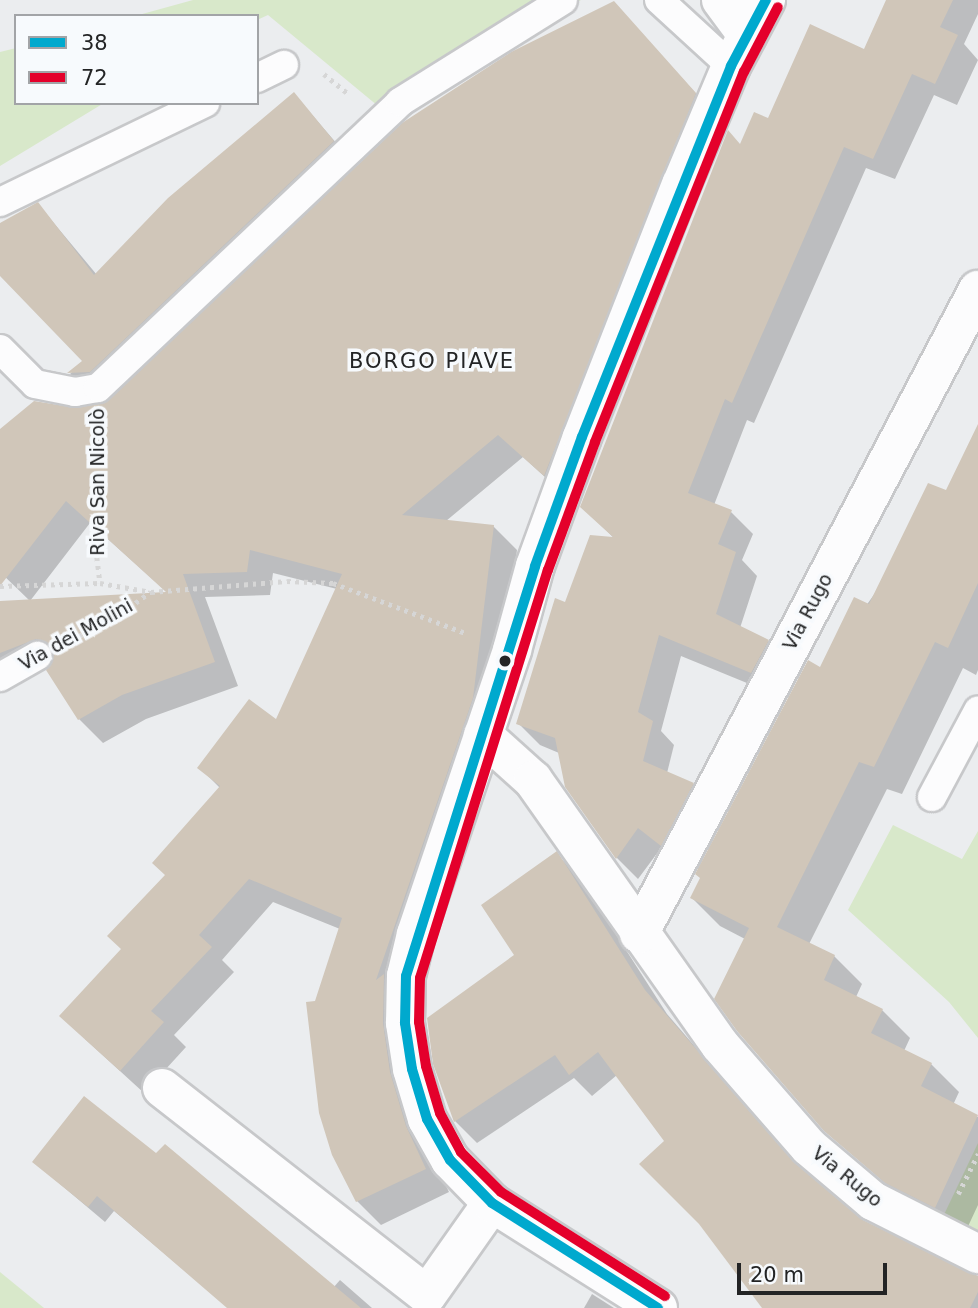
<!DOCTYPE html>
<meta charset="utf-8">
<style>
body{margin:0}
#map{position:relative;width:978px;height:1308px;overflow:hidden;background:#ebedef;font-family:"DejaVu Sans",sans-serif}
div>[style]{position:absolute}
[style*='--x']{left:calc(var(--x)*1px);top:calc(var(--y)*1px);width:calc(var(--w)*1px);rotate:calc(var(--a)*1deg)}
.green>*{inset:0;background:#d8e8ca}
.shadow>*{inset:0;background:#0003}
.building>*{inset:0;background:#d0c6b9}
.path>*{height:4.5px;margin-top:-2.25px;transform-origin:0;background:repeating-linear-gradient(90deg,#d6d6d6 0 3.5px,transparent 0 8.5px)}
.roads{filter:drop-shadow(2px 0 #c7c8ca) drop-shadow(-2px 0 #c7c8ca) drop-shadow(0 2px #c7c8ca) drop-shadow(0 -2px #c7c8ca)}
.lane>*{height:28px;margin:-14px;padding:0 14px;transform-origin:14px;border-radius:14px;background:#fcfcfd}
.street>*{height:38px;margin:-19px;padding:0 19px;transform-origin:19px;border-radius:19px;background:#fcfcfd}
.secondary>*{height:38px;margin:-19px;padding:0 19px;transform-origin:19px;border-radius:19px;background:#fcfcfd}
.bus-1>*{height:10px;margin:-5px;padding:0 5px;transform-origin:5px;border-radius:5px;background:#00a9ce}
.bus-2>*{height:10px;margin:-5px;padding:0 5px;transform-origin:5px;border-radius:5px;background:#e4002b}
.dots>*{width:19px;height:19px;translate:-50% -50%;box-sizing:border-box;border:4px solid #f7fafd;border-radius:50%}
span{translate:-50% -50%;white-space:nowrap;text-align:center;line-height:1.15;-webkit-text-stroke:7px #f7fafd;paint-order:stroke}
.street-label{font-size:19px;color:#232425}
.neighbourhood-label{font-size:21px;color:#232425;letter-spacing:2px}
.legend{position:absolute;left:14px;top:14px;width:245px;height:91px;box-sizing:border-box;background:#f7fafd;border:2px solid #a2a4a7;margin:0;padding:9px 12px;list-style:none;font-size:21px;color:#232425}
.legend li{display:flex;align-items:center;gap:14px;height:35px}
.legend b{width:35px;border:2px solid #a2a4a7}
.scale{position:absolute;left:737px;top:1263px;width:150px;height:32px;box-sizing:border-box;border:4px solid #232425;border-top:0;padding-left:9px;font-size:21px;line-height:24px;white-space:nowrap;color:#232425;-webkit-text-stroke:5px #f7fafd;paint-order:stroke}
</style>
<div id="map">
<div class="green">
<i style="clip-path:polygon(193px 0,581px 0,378px 106px,268px 15px,257px 20px,257px 16px,135px 16px)"></i>
<i style="clip-path:polygon(16px 48px,16px 103px,104px 103px,0 166px,0 52px)"></i>
<i style="clip-path:polygon(893px 825px,962px 859px,978px 831px,978px 1038px,949px 1002px,848px 910px)"></i>
<i style="clip-path:polygon(978px 1143px,978px 1261px,931px 1242px)"></i>
<i style="clip-path:polygon(0 1272px,44px 1308px,0 1308px)"></i>
</div>
<div class="shadow">
<i style="clip-path:polygon(888px 0,978px 0,978px 14px,964px 44px,978px 60px,957px 105px,934px 95px,895px 179px,866px 168px,754px 423px,747px 420px,714px 505px,731px 512px,753px 534px,742px 560px,757px 576px,740px 628px,768px 642px,790px 664px,774px 694px,681px 656px,661px 731px,674px 745px,667px 773px,693px 784px,715px 806px,683px 866px,661px 848px,638px 879px,617px 858px,566px 786px,559px 753px,540px 745px,518px 723px,566px 604px,615px 539px,582px 507px,742px 146px,769px 120px,865px 51px)"></i>
<i style="clip-path:polygon(614px 3px,718px 118px,568px 498px,523px 457px,446px 521px,493px 526px,517px 550px,496px 722px,402px 995px,429px 1151px,449px 1192px,381px 1225px,357px 1201px,316px 1003px,340px 929px,273px 902px,222px 960px,234px 972px,174px 1035px,186px 1047px,144px 1093px,85px 1039px,123px 949px,220px 788px,200px 768px,277px 721px,337px 589px,273px 573px,270px 595px,205px 597px,238px 686px,146px 719px,103px 743px,79px 719px,50px 666px,0 683px,0 603px,168px 593px,90px 523px,30px 601px,0 572px,0 431px,102px 406px,115px 394px,91px 395px,70px 374px,84px 362px,0 273px,0 226px,38px 204px,97px 275px,294px 94px,357px 167px)"></i>
<i style="clip-path:polygon(978px 428px,978px 670px,976px 675px,963px 668px,902px 794px,887px 789px,809px 944px,834px 956px,862px 984px,856px 997px,882px 1010px,910px 1038px,904px 1051px,931px 1064px,959px 1092px,953px 1105px,978px 1117px,978px 1205px,964px 1235px,915px 1210px,826px 1130px,745px 939px,720px 926px,692px 898px,821px 669px,947px 492px)"></i>
<i style="clip-path:polygon(556px 854px,578px 875px,667px 1014px,803px 1172px,862px 1222px,978px 1277px,978px 1308px,764px 1308px,666px 1141px,617px 1075px,592px 1096px,574px 1078px,477px 1143px,455px 1121px,435px 1064px,516px 956px)"></i>
<i style="clip-path:polygon(34px 1162px,333px 1288px,340px 1280px,372px 1308px,229px 1308px,114px 1211px,105px 1222px)"></i>
<i style="clip-path:polygon(592px 1294px,614px 1308px,584px 1308px)"></i>
</div>
<div class="building">
<i style="clip-path:polygon(886px 0,953px 0,940px 27px,958px 35px,935px 84px,912px 74px,873px 159px,844px 147px,732px 403px,725px 399px,688px 493px,732px 510px,718px 544px,736px 552px,716px 614px,769px 640px,751px 673px,659px 635px,638px 712px,653px 721px,643px 761px,694px 783px,661px 846px,638px 828px,616px 859px,565px 787px,555px 738px,516px 724px,555px 598px,565px 602px,590px 535px,613px 537px,580px 507px,728px 130px,740px 144px,754px 112px,768px 118px,810px 24px,864px 49px)"></i>
<i style="clip-path:polygon(614px 1px,696px 93px,544px 476px,498px 435px,402px 515px,494px 525px,473px 698px,376px 980px,384px 974px,383px 1023px,390px 1072px,406px 1126px,426px 1169px,356px 1202px,332px 1155px,319px 1113px,306px 1002px,315px 1001px,342px 918px,249px 879px,199px 935px,212px 947px,151px 1011px,164px 1022px,120px 1071px,59px 1016px,121px 949px,107px 936px,165px 875px,152px 863px,220px 786px,197px 768px,249px 699px,276px 719px,342px 574px,250px 550px,247px 572px,183px 574px,215px 662px,122px 695px,78px 720px,46px 670px,54px 655px,46px 642px,36px 639px,0 653px,0 601px,166px 592px,66px 501px,0 586px,0 429px,34px 401px,77px 408px,109px 400px,402px 123px,511px 52px)"></i>
<i style="clip-path:polygon(294px 92px,334px 141px,90px 372px,67px 373px,82px 361px,0 276px,0 223px,38px 202px,94px 275px,168px 198px)"></i>
<i style="clip-path:polygon(978px 424px,978px 583px,948px 648px,935px 642px,874px 767px,859px 762px,777px 927px,835px 955px,824px 980px,883px 1009px,871px 1033px,932px 1063px,921px 1086px,978px 1115px,935px 1208px,885px 1183px,824px 1131px,737px 1031px,714px 999px,749px 928px,690px 898px,700px 878px,695px 874px,808px 660px,820px 667px,854px 597px,869px 604px,928px 483px,946px 490px)"></i>
<i style="clip-path:polygon(557px 851px,645px 990px,793px 1161px,863px 1220px,978px 1276px,978px 1292px,970px 1308px,762px 1308px,699px 1224px,639px 1164px,664px 1141px,598px 1052px,569px 1075px,555px 1055px,454px 1122px,433px 1064px,427px 1018px,514px 955px,481px 905px)"></i>
<i style="clip-path:polygon(84px 1096px,156px 1153px,165px 1144px,361px 1308px,227px 1308px,97px 1196px,88px 1207px,32px 1162px)"></i>
</div>
<div class="path">
<i style="--x:324;--y:74;--w:33;--a:39"></i>
<i style="--x:97;--y:428;--w:121;--a:90.5"></i>
<i style="--x:96;--y:549;--w:34;--a:83"></i>
<i style="--x:100;--y:583;--w:52;--a:10"></i>
<i style="--x:151;--y:592;--w:136;--a:-4.6"></i>
<i style="--x:287;--y:581;--w:46;--a:2.5"></i>
<i style="--x:333;--y:583;--w:144;--a:20.7"></i>
<i style="--x:0;--y:586;--w:100;--a:-1.7"></i>
<i style="--x:71;--y:640;--w:49;--a:-26.6"></i>
<i style="--x:115;--y:618;--w:44;--a:-36.6"></i>
<i style="--x:958;--y:1194;--w:45;--a:-63.4"></i>
</div>
<div class="roads">
<div class="lane">
<i style="--x:659;--y:0;--w:98;--a:42.5"></i>
<i style="--x:257;--y:78;--w:30;--a:-26"></i>
<i style="--x:0;--y:202;--w:228;--a:-25.8"></i>
<i style="--x:0;--y:349;--w:49;--a:45"></i>
<i style="--x:35;--y:384;--w:41;--a:11.3"></i>
<i style="--x:75;--y:392;--w:23;--a:-10"></i>
<i style="--x:98;--y:388;--w:416;--a:-43.4"></i>
<i style="--x:400;--y:102;--w:192;--a:-32"></i>
<i style="--x:0;--y:677;--w:43;--a:-29.6"></i>
<i style="--x:932;--y:797;--w:98;--a:-61.9"></i>
</div>
<div class="street">
<i style="--x:721;--y:0;--w:44;--a:53.4"></i>
<i style="--x:483;--y:735;--w:67;--a:42"></i>
<i style="--x:533;--y:780;--w:324;--a:54.8"></i>
<i style="--x:720;--y:1045;--w:135;--a:48.9"></i>
<i style="--x:809;--y:1147;--w:84;--a:40.2"></i>
<i style="--x:873;--y:1201;--w:118;--a:26.8"></i>
<i style="--x:639;--y:934;--w:728;--a:-62.24"></i>
<i style="--x:162;--y:1088;--w:336;--a:38"></i>
<i style="--x:427;--y:1295;--w:113;--a:-54.8"></i>
</div>
<div class="secondary">
<i style="--x:658;--y:1308;--w:196;--a:-147.7"></i>
<i style="--x:492;--y:1203;--w:60;--a:-134.3"></i>
<i style="--x:450;--y:1160;--w:47;--a:-119.3"></i>
<i style="--x:427;--y:1119;--w:52;--a:-106.7"></i>
<i style="--x:412;--y:1069;--w:47;--a:-98.7"></i>
<i style="--x:405;--y:1023;--w:47;--a:-88.8"></i>
<i style="--x:406;--y:976;--w:43;--a:-76.6"></i>
<i style="--x:416;--y:934;--w:300;--a:-71.3"></i>
<i style="--x:512;--y:650;--w:87;--a:-74.7"></i>
<i style="--x:535;--y:566;--w:137;--a:-70"></i>
<i style="--x:582;--y:437;--w:271;--a:-68.6"></i>
<i style="--x:681;--y:185;--w:129;--a:-67.2"></i>
<i style="--x:731;--y:66;--w:75;--a:-62.1"></i>
</div>
</div>
<div class="bus-1">
<i style="--x:658;--y:1308;--w:196;--a:-147.7"></i>
<i style="--x:492;--y:1203;--w:60;--a:-134.3"></i>
<i style="--x:450;--y:1160;--w:47;--a:-119.3"></i>
<i style="--x:427;--y:1119;--w:52;--a:-106.7"></i>
<i style="--x:412;--y:1069;--w:47;--a:-98.7"></i>
<i style="--x:405;--y:1023;--w:47;--a:-88.8"></i>
<i style="--x:406;--y:976;--w:430;--a:-72.5"></i>
<i style="--x:535;--y:566;--w:137;--a:-70"></i>
<i style="--x:582;--y:437;--w:400;--a:-68.1"></i>
<i style="--x:731;--y:66;--w:75;--a:-62.1"></i>
</div>
<div class="bus-2">
<i style="--x:665;--y:1296;--w:194;--a:-147.6"></i>
<i style="--x:501;--y:1192;--w:57;--a:-135"></i>
<i style="--x:461;--y:1152;--w:44;--a:-118.3"></i>
<i style="--x:440;--y:1113;--w:49;--a:-106.6"></i>
<i style="--x:426;--y:1066;--w:45;--a:-99"></i>
<i style="--x:419;--y:1022;--w:44;--a:-88.7"></i>
<i style="--x:420;--y:978;--w:428;--a:-72.6"></i>
<i style="--x:548;--y:570;--w:136;--a:-69.8"></i>
<i style="--x:595;--y:442;--w:399;--a:-68.1"></i>
<i style="--x:744;--y:72;--w:73;--a:-62.4"></i>
</div>
<div class="dots">
<i style="left:505px;top:661px;background:#232425"></i>
</div>
<div class="street-label">
<span style="left:98px;top:482px;rotate:-90deg">Riva San Nicolò</span>
<span style="left:808px;top:612px;rotate:-62deg">Via Rugo</span>
<span style="left:76px;top:635px;rotate:-29deg">Via dei Molini</span>
<span style="left:847px;top:1177px;rotate:39deg">Via Rugo</span>
</div>
<div class="neighbourhood-label">
<span style="left:432px;top:361px">BORGO PIAVE</span>
</div>
<ul class="legend">
<li><b style="height:9px;background:#00a9ce"></b>38</li>
<li><b style="height:9px;background:#e4002b"></b>72</li>
</ul>
<div class="scale">20 m</div>
</div>
